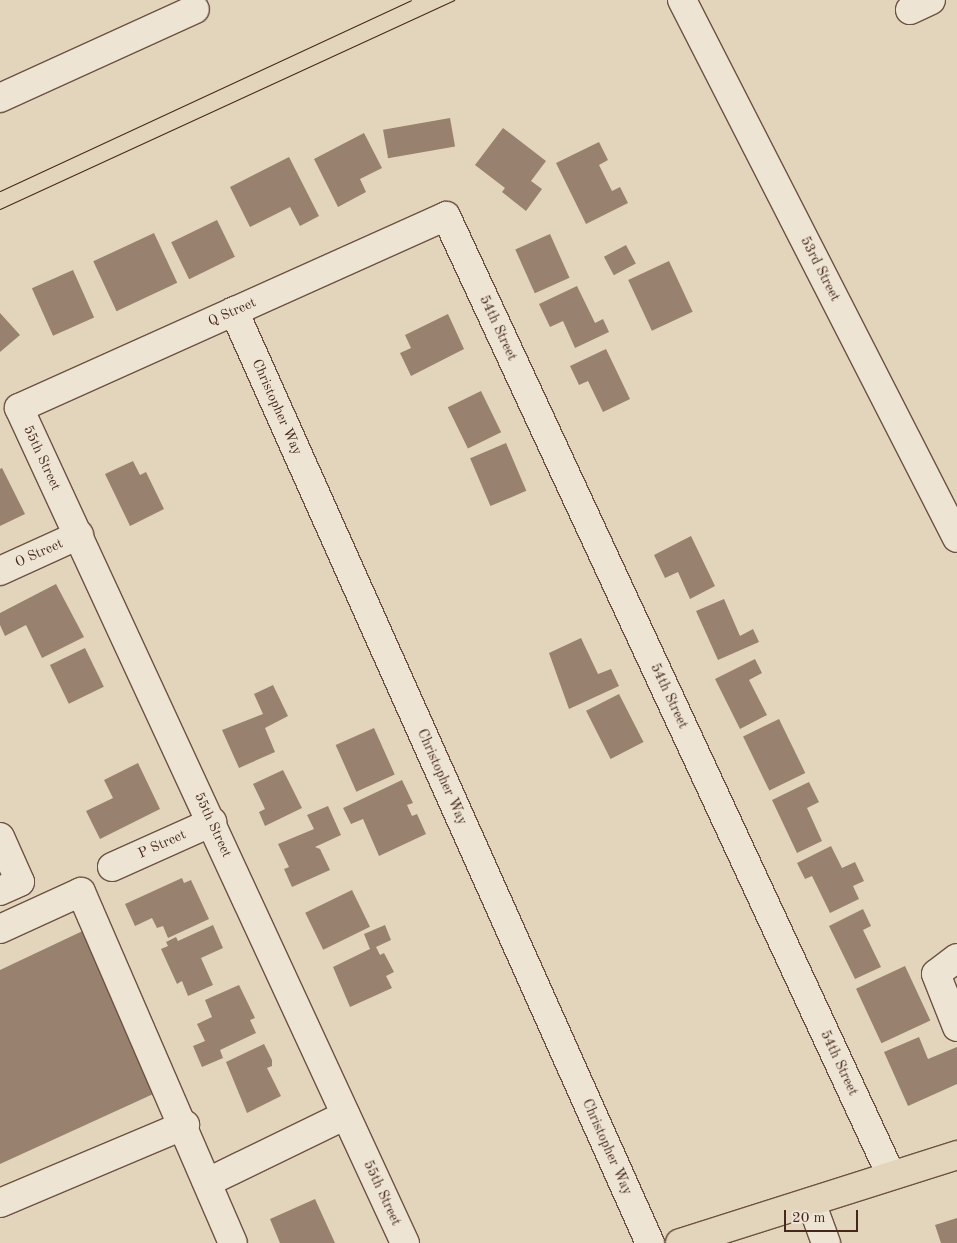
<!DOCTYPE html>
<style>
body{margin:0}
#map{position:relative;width:957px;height:1243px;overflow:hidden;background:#e3d5bb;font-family:"Old Standard TT",serif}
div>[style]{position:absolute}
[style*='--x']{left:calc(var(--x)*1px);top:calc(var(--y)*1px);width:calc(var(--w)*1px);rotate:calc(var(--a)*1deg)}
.building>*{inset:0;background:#98816e;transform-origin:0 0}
.roads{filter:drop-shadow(1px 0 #6d5243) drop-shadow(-1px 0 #6d5243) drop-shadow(0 1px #6d5243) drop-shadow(0 -1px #6d5243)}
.minor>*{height:28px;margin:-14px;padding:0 14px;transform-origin:14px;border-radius:14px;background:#ede4d3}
.major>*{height:28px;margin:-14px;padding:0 14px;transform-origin:14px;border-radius:14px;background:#e3d5bb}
.tram>*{height:1px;margin:-0.5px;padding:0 0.5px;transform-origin:0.5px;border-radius:0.5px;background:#46271b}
span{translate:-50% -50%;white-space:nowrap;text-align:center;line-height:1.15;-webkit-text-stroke:4px #ede4d3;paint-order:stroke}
.street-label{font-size:14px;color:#46271b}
.scale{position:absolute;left:784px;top:1210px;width:74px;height:22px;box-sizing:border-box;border:2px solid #46271b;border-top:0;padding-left:6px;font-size:15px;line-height:18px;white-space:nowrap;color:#46271b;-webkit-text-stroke:4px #ede4d3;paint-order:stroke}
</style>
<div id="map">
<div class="building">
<i style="left:450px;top:118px;width:29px;height:68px;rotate:80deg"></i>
<i style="clip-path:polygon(503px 128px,546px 161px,531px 181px,542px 189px,526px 211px,502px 192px,505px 188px,475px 165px)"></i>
<i style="clip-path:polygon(364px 133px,382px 168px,360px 179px,366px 192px,338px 207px,314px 159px)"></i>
<i style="clip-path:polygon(599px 142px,608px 160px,599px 165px,612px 191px,620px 187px,628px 203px,586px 224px,556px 163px)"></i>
<i style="clip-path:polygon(289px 157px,319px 216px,300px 226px,290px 207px,250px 227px,230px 187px)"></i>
<i style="left:217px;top:220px;width:41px;height:51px;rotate:64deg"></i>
<i style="left:154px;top:233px;width:55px;height:67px;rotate:65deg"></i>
<i style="left:550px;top:234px;width:48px;height:38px;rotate:66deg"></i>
<i style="left:626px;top:245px;width:21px;height:25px;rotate:62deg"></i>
<i style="left:669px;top:261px;width:56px;height:45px;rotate:65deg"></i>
<i style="left:73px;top:270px;width:52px;height:45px;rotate:66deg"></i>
<i style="clip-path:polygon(577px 286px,595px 323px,603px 319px,609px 332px,575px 348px,563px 321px,550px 327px,539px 304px)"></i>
<i style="clip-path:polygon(0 313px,20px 335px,0 352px)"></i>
<i style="clip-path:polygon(448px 314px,464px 349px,411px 376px,400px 353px,411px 348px,405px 335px)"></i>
<i style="clip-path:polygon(606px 349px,630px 399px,603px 412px,588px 381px,579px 385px,570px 366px)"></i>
<i style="left:481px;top:391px;width:46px;height:37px;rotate:64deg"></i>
<i style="left:506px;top:443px;width:52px;height:39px;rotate:67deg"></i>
<i style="clip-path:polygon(133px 461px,140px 475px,146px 472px,164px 509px,130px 526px,105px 474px)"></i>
<i style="clip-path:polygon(2px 468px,25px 514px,0 526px,0 469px)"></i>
<i style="clip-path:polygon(691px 536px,715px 586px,690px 599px,678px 572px,665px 578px,654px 555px)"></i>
<i style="clip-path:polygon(56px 584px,84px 637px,42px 658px,26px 625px,5px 636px,0 625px,0 613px)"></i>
<i style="clip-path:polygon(724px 599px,740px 636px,753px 629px,759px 642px,718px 660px,696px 611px)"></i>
<i style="clip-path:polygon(581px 638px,598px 674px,611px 669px,619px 686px,569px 709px,549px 653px)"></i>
<i style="left:85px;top:648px;width:43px;height:39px;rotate:64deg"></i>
<i style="clip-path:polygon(755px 659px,762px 673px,749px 680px,767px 715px,740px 729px,715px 679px)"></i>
<i style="clip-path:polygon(273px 685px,288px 716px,265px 728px,275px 752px,239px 768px,222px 730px,263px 714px,254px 694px)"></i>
<i style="left:619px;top:694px;width:54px;height:37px;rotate:63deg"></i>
<i style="left:779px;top:719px;width:60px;height:40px;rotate:64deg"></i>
<i style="left:374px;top:728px;width:51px;height:42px;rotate:66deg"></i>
<i style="clip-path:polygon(138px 763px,160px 809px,100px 839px,86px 811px,113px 798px,104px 780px)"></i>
<i style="clip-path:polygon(283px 770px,302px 808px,265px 826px,259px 812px,265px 809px,253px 784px)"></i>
<i style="clip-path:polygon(402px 780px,413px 803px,407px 805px,412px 816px,417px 814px,426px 834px,379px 856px,363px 819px,351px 824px,343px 808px)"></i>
<i style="clip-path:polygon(809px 782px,819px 802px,807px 808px,822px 841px,797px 853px,772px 800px)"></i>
<i style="clip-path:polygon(328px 806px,341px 835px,315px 847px,320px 849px,330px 870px,292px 887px,284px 869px,289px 867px,278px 844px,314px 829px,307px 815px)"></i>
<i style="clip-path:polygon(831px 846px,842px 868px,855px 862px,864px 881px,853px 886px,859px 899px,830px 913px,812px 876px,805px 879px,797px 863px)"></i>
<i style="clip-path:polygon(182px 878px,184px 883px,191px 880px,209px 919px,168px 938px,163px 926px,157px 928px,152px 918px,135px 926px,125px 904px)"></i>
<i style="left:352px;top:890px;width:41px;height:52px;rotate:64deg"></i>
<i style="clip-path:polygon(863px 909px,871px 926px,863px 930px,881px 967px,855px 979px,829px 926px)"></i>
<i style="clip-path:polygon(213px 925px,223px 948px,201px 958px,213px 985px,188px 996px,182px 981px,177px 984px,161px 949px,168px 946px,166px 942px,176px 937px,178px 941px)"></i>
<i style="clip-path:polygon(385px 925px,391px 940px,376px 947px,380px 955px,384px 953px,394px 972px,386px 976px,392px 988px,350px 1007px,333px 967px,370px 949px,364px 934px)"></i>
<i style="clip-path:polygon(89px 928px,162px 1090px,0 1164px,0 970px)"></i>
<i style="left:905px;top:966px;width:60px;height:54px;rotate:65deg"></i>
<i style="clip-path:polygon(239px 985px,255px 1018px,250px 1020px,256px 1033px,220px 1050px,223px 1058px,202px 1067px,193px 1046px,205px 1041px,197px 1024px,212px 1017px,205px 1000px)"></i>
<i style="clip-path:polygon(919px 1037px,928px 1059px,957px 1047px,957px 1084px,908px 1106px,884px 1052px)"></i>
<i style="clip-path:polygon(264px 1044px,272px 1060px,272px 1066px,267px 1068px,281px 1096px,247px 1113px,226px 1062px)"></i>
<i style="clip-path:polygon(315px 1199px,335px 1243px,280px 1243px,270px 1219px)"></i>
<i style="clip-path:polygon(957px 1218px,957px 1243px,941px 1243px,935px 1225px)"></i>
</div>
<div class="roads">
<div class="minor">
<i style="--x:682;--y:0;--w:604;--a:62.93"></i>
<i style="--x:910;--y:10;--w:23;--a:-25"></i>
<i style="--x:0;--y:98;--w:214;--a:-24.5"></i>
<i style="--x:234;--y:311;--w:1021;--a:65.95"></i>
<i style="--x:0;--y:571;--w:87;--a:-24.5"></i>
<i style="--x:0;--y:837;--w:49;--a:66"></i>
<i style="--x:20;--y:882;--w:22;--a:156"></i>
<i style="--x:112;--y:867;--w:110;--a:-24.2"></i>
<i style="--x:0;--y:929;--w:89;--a:-24.6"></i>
<i style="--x:81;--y:892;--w:382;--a:66.6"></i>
<i style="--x:957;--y:958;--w:26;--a:143"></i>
<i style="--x:936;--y:974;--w:57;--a:68.4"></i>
<i style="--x:208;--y:1182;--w:153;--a:-25.9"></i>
<i style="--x:811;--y:1202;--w:44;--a:69.9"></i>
<i style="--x:0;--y:1203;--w:201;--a:-22.9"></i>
<i style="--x:405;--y:1243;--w:920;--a:-114.81"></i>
<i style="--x:19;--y:408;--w:468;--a:-24.2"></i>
<i style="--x:446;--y:216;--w:1057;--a:65.11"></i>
</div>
<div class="major">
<i style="--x:680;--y:1243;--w:291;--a:-17.6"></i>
</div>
</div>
<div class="tram">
<i style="--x:0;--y:191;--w:453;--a:-24.9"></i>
<i style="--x:0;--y:209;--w:500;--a:-24.7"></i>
</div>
<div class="street-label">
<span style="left:820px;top:269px;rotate:63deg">53rd Street</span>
<span style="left:232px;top:312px;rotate:-24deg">Q Street</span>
<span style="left:498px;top:328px;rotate:65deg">54th Street</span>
<span style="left:277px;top:407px;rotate:66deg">Christopher Way</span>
<span style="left:42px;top:458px;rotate:65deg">55th Street</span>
<span style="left:39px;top:553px;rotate:-24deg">O Street</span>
<span style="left:669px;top:696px;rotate:65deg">54th Street</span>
<span style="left:442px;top:777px;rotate:66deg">Christopher Way</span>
<span style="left:213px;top:825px;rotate:65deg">55th Street</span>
<span style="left:162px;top:844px;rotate:-24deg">P Street</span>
<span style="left:839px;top:1063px;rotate:65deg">54th Street</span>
<span style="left:607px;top:1147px;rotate:66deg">Christopher Way</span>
<span style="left:382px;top:1193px;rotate:65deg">55th Street</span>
</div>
<div class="scale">20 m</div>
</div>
